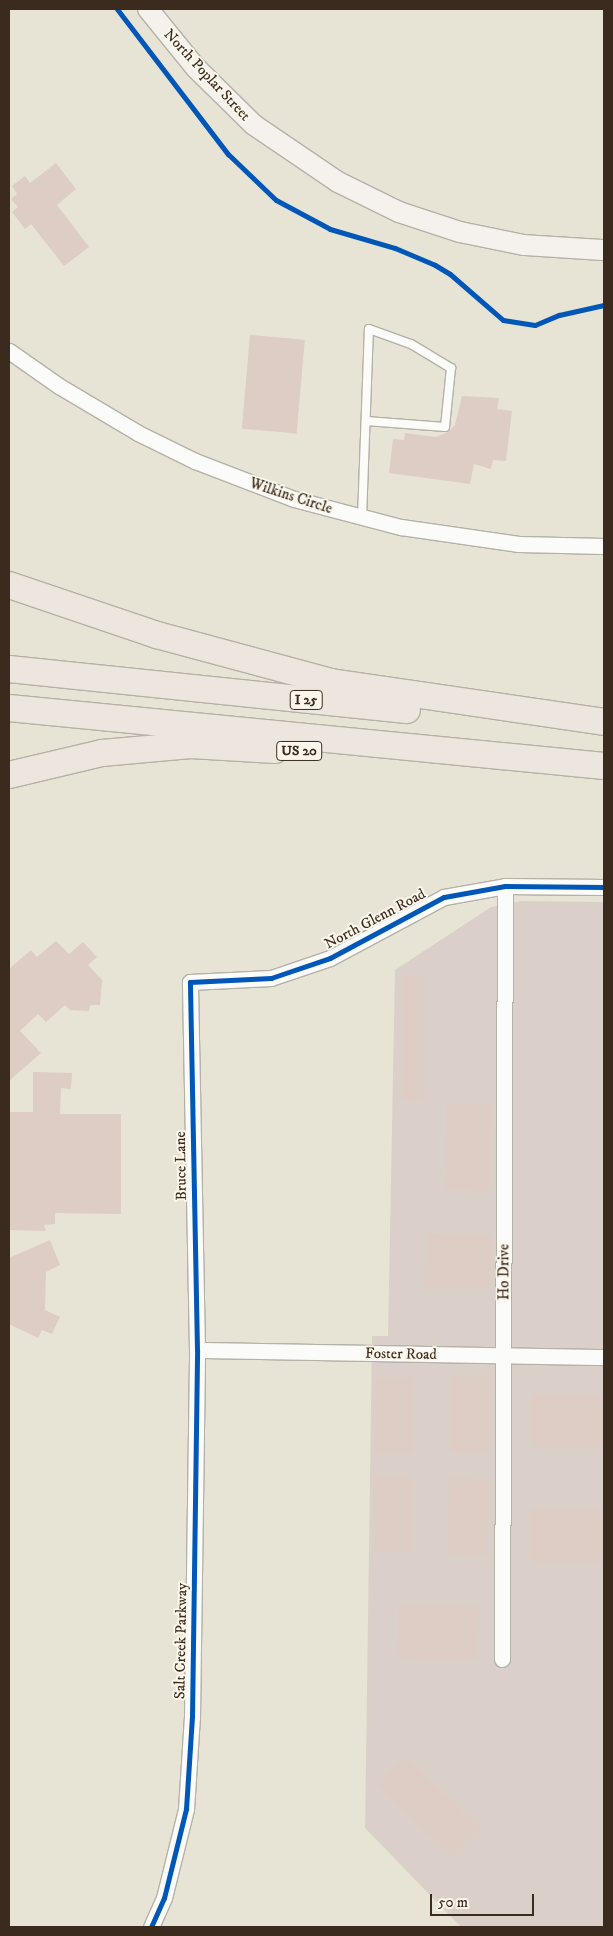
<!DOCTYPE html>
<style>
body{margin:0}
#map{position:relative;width:613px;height:1936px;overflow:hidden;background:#e7e4d6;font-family:"IM FELL DW Pica",serif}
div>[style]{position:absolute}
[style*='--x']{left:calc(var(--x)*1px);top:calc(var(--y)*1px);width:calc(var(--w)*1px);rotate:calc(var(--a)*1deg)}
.industrial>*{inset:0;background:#dbd0c9}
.building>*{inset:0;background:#ddcdc4;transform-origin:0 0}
.roads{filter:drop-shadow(1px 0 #b4b1a7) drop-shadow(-1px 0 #b4b1a7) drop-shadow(0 1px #b4b1a7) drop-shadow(0 -1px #b4b1a7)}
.lane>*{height:8px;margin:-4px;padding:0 4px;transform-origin:4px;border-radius:4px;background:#fbfbf9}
.street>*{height:15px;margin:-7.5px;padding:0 7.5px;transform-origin:7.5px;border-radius:7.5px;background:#fbfbf9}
.secondary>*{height:20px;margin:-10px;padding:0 10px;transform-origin:10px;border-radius:10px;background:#f5f2ee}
.highway>*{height:26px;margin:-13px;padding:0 13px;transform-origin:13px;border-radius:13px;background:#ede6de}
.cycleway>*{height:5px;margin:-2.5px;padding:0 2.5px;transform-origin:2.5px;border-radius:2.5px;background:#0057b8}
span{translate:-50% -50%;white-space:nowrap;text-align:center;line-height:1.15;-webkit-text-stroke:4px #fbf7ec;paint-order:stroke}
.shield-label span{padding:1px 4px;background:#fbf7ec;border:1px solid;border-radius:4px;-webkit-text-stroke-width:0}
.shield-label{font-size:14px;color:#3b2a1e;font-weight:700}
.street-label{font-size:15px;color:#3b2a1e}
.frame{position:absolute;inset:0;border:10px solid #3b2a1e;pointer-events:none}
.scale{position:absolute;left:430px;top:1894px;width:104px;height:22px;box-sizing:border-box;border:2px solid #3b2a1e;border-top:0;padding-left:6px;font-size:15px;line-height:18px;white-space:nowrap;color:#3b2a1e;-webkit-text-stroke:4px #fbf7ec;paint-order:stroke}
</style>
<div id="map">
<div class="industrial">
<i style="clip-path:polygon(522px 901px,604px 902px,604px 1927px,461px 1927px,365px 1828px,372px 1336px,388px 1336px,395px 970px,491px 907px)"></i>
</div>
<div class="building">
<i style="clip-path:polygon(56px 163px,76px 189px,57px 205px,89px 247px,64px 266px,31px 224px,25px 229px,12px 212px,18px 207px,11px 199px,17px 194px,12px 186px,25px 176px,30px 183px)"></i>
<i style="left:250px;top:335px;width:55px;height:94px;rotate:5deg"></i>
<i style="clip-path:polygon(462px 396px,499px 398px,497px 409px,512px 411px,506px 461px,493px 460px,491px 469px,474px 464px,470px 484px,389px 473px,393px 439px,404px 440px,405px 433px,436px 437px,448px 432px,455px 425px)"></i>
<i style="clip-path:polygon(56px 941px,69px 954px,83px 942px,97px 957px,88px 965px,102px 980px,100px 1005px,90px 1005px,89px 1011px,70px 1010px,65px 1005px,46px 1022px,38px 1014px,20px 1031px,41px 1053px,9px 1081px,9px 969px,31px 950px,37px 957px)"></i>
<i style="left:403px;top:976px;width:19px;height:124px"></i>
<i style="clip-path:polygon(33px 1072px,72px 1073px,71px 1089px,61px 1088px,60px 1114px,121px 1114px,121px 1214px,55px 1213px,55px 1224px,44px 1225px,46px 1231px,9px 1230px,9px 1112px,33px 1112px)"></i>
<i style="left:446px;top:1104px;width:45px;height:86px;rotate:1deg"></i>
<i style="left:427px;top:1234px;width:64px;height:53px;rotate:1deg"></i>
<i style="clip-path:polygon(50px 1240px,60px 1265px,46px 1272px,45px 1310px,60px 1317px,52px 1334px,42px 1330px,38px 1338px,9px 1324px,9px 1258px)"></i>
<i style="left:451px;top:1377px;width:38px;height:75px"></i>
<i style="left:375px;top:1378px;width:38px;height:75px"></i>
<i style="left:532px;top:1395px;width:72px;height:53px"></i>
<i style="left:373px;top:1477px;width:38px;height:75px"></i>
<i style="left:450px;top:1478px;width:38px;height:76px;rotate:2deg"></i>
<i style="left:531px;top:1509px;width:73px;height:53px"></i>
<i style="left:398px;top:1605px;width:80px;height:53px;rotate:1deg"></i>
<i style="left:405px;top:1757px;width:103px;height:39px;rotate:44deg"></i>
</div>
<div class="roads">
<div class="lane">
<i style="--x:362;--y:518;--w:189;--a:-87.9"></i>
<i style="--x:369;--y:329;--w:45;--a:19.7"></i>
<i style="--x:411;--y:344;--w:47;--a:31"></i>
<i style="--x:451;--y:368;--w:59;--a:95.8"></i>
<i style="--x:445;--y:427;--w:79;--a:-175.7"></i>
</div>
<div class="street">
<i style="--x:9;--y:351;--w:61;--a:35"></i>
<i style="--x:59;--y:386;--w:92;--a:30.7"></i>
<i style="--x:138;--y:433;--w:64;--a:26.2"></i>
<i style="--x:195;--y:461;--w:106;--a:21"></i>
<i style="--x:294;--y:499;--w:111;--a:14.7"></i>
<i style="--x:401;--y:527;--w:119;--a:8.2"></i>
<i style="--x:519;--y:544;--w:85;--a:1.3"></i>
<i style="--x:197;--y:1350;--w:407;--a:1"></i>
<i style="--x:502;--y:1659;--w:773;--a:-89.78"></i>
<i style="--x:151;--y:1927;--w:32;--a:-66"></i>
<i style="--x:164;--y:1898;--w:92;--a:-76.1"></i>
<i style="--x:186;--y:1809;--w:92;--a:-86.3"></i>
<i style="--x:192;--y:1717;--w:367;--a:-89.2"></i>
<i style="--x:197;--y:1350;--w:368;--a:-91.1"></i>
<i style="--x:190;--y:982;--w:81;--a:-2.8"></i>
<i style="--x:271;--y:978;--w:62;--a:-18.7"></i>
<i style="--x:330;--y:958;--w:129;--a:-28.2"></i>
<i style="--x:444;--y:897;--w:62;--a:-10.2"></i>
<i style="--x:505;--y:886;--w:99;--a:0.6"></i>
</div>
<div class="secondary">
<i style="--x:148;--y:9;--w:76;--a:50.9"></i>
<i style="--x:196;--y:68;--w:81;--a:44.5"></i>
<i style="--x:254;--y:125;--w:102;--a:34.2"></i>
<i style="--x:338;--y:182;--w:68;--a:26.2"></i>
<i style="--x:399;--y:212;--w:64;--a:18.2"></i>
<i style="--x:460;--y:232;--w:65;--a:11.5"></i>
<i style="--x:524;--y:245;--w:80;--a:3.6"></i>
</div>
<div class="highway">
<i style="--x:9;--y:585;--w:156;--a:18.7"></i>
<i style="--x:157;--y:635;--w:180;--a:15.1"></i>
<i style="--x:331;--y:682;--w:276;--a:8.3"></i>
<i style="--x:9;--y:669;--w:400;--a:5.9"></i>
<i style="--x:9;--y:708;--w:598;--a:5.57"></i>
<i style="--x:9;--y:775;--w:96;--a:-13.3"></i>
<i style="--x:102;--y:753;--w:89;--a:-5.1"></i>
<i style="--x:191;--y:745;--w:84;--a:3.4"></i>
</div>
</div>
<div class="cycleway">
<i style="--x:117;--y:9;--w:183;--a:52.6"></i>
<i style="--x:228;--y:154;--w:66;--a:43.8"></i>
<i style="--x:276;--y:200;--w:61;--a:28.2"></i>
<i style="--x:330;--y:229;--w:68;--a:16.3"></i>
<i style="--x:395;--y:248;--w:43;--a:23"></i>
<i style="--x:435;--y:265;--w:17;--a:31"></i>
<i style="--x:450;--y:274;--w:70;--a:41"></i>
<i style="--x:503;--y:320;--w:32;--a:9"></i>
<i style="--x:535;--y:325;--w:26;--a:-23"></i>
<i style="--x:559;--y:315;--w:46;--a:-12.5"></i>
<i style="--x:151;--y:1927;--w:32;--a:-66"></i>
<i style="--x:164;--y:1898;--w:92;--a:-76.1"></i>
<i style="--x:186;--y:1809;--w:92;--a:-86.3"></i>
<i style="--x:192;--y:1717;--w:367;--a:-89.2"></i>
<i style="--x:197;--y:1350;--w:368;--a:-91.1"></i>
<i style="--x:190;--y:982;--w:81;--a:-2.8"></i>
<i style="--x:271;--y:978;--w:62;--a:-18.7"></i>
<i style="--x:330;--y:958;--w:129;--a:-28.2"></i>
<i style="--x:444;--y:897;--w:62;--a:-10.2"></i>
<i style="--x:505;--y:886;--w:99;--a:0.6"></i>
</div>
<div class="shield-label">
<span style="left:306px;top:700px">I 25</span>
<span style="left:299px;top:751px">US 20</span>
</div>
<div class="street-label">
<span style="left:207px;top:75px;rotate:47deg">North Poplar Street</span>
<span style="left:291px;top:496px;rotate:18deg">Wilkins Circle</span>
<span style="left:375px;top:919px;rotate:-28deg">North Glenn Road</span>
<span style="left:181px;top:1166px;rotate:-91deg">Bruce Lane</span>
<span style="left:504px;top:1272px;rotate:-90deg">Ho Drive</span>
<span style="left:401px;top:1354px;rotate:1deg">Foster Road</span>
<span style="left:181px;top:1641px;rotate:-89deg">Salt Creek Parkway</span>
</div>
<div class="frame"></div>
<div class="scale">50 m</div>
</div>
